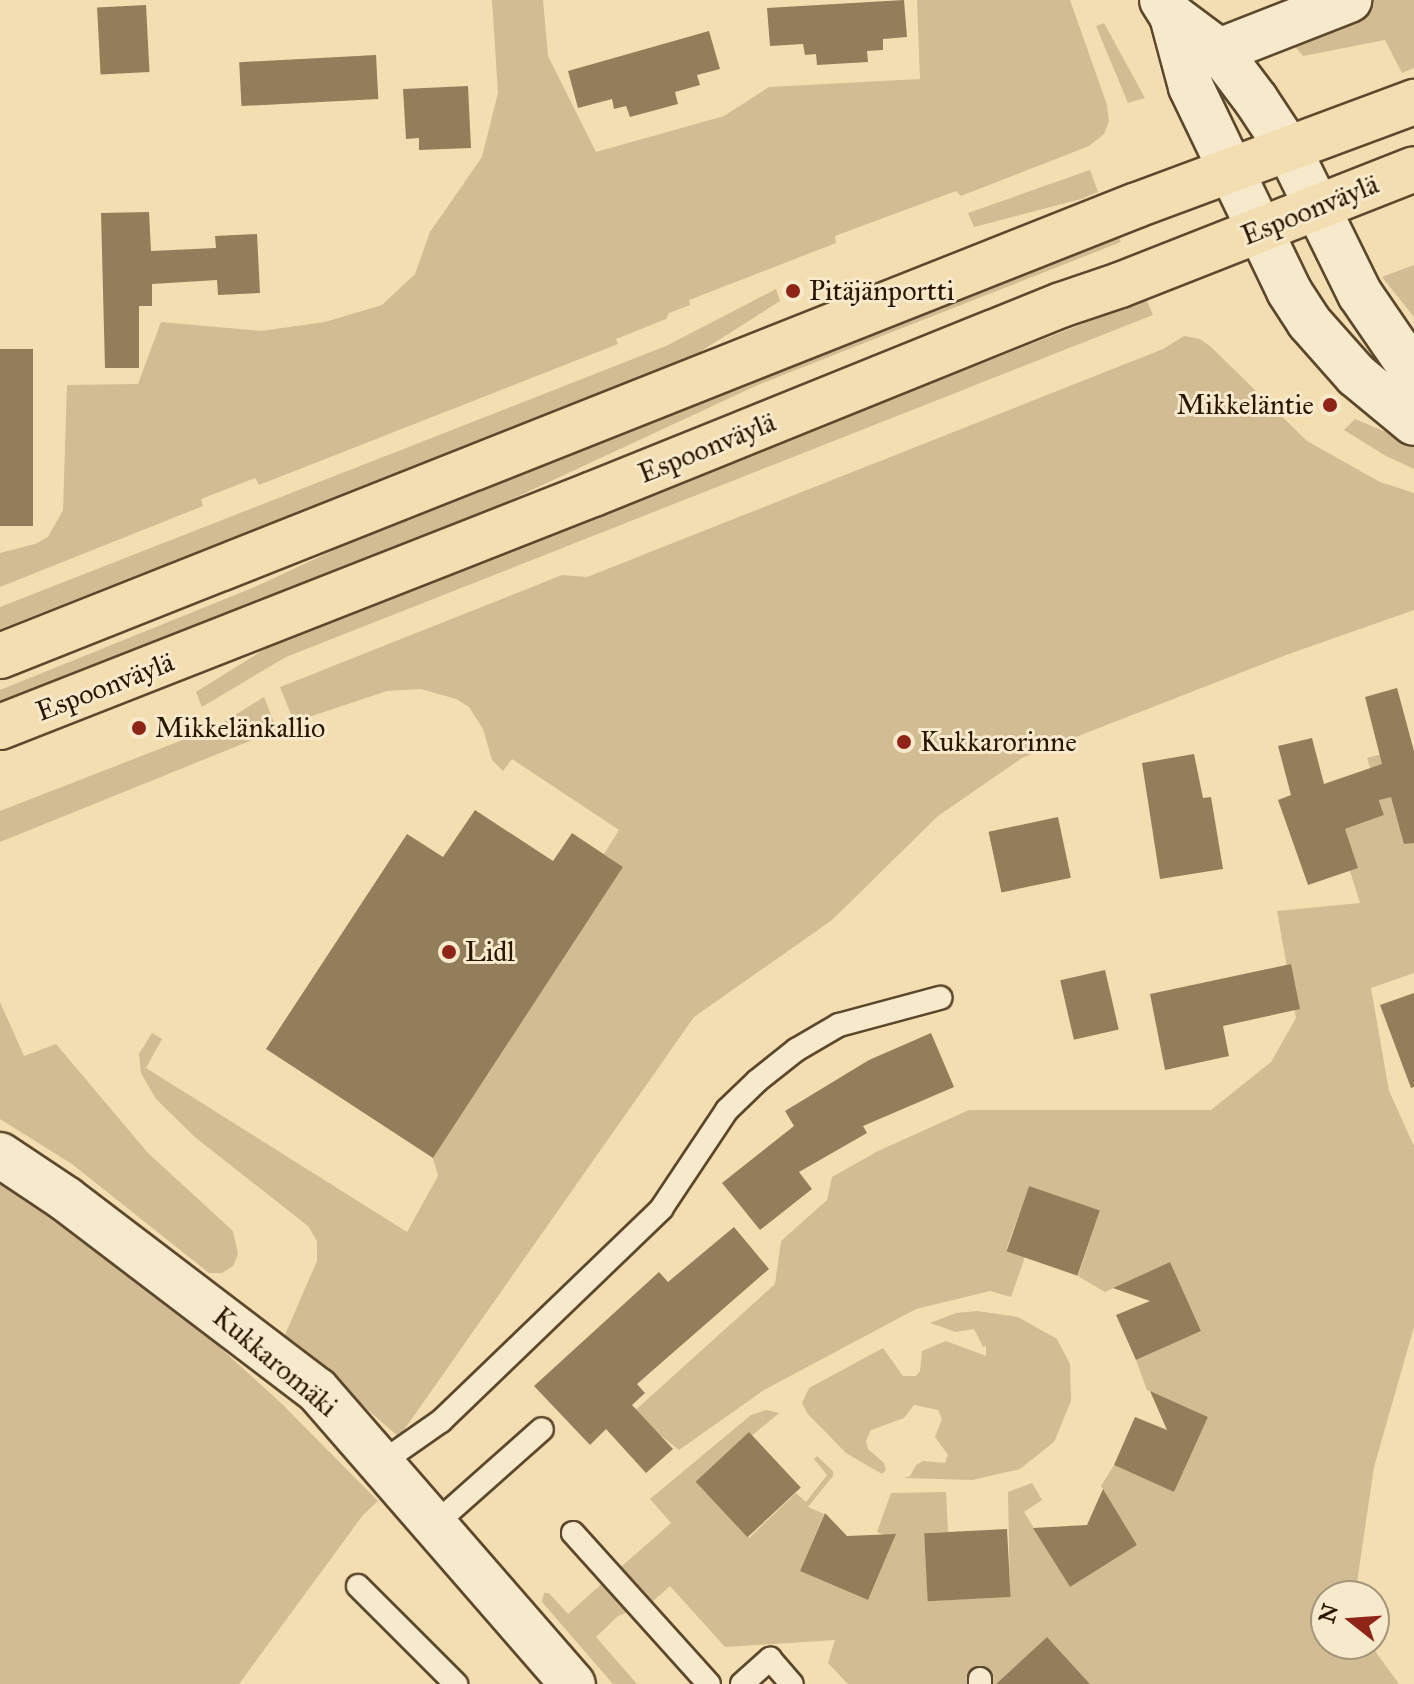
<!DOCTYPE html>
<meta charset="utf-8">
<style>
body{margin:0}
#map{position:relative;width:1414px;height:1684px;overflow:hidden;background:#f3deb1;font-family:"IM FELL Great Primer",serif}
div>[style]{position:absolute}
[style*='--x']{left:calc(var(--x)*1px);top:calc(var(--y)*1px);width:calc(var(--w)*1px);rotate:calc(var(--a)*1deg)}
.green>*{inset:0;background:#d1bc93}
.building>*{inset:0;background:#937e5c;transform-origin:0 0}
.roads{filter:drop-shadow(2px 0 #5c482c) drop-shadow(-2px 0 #5c482c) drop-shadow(0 2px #5c482c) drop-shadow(0 -2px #5c482c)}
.lane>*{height:22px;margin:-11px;padding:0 11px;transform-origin:11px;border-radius:11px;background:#f7eacc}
.street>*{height:44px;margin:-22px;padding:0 22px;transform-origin:22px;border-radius:22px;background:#f7eacc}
.secondary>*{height:44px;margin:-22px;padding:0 22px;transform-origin:22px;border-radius:22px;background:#f7eacc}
.primary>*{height:44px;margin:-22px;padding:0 22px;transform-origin:22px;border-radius:22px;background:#f3deb1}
.dots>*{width:22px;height:22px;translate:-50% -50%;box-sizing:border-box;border:4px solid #f7eacc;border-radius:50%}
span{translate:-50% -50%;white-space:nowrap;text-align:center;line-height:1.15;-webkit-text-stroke:6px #f7eacc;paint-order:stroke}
.street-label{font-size:28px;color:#2a1600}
.poi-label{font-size:28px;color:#2a1600}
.left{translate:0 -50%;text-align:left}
.right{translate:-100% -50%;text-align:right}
.north{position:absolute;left:1310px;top:1580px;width:80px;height:80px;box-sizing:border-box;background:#f7eacc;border:2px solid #a5957a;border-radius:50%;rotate:287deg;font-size:22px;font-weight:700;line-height:32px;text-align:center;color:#2a1600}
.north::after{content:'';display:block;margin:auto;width:28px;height:36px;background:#8f2418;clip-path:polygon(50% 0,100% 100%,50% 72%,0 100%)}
</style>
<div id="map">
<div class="green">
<i style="clip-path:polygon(492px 0,543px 0,548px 56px,596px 152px,724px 116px,769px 87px,920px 79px,917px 0,1070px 0,1107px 105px,1109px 121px,1104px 134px,1089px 146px,961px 196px,956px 191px,835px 236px,836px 243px,689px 300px,690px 305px,669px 313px,666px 319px,616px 339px,618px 344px,259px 485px,255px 478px,201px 499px,203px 506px,0 587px,0 553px,35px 544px,48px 537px,63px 510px,67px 385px,138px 384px,161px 322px,261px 331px,325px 322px,382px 305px,415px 274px,430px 232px,482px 157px,498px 93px)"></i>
<i style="clip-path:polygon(1361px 0,1414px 0,1414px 68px,1402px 73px,1385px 40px,1303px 56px,1292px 43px)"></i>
<i style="clip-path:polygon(1104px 23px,1145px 98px,1128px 103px,1096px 26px)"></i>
<i style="clip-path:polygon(1090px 170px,1098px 192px,1081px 199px,974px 227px,968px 213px)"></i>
<i style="clip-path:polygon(1116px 229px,1121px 242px,760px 384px,482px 513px,0 705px,0 690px,257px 586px,456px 493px)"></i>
<i style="clip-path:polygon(1414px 265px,1414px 317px,1382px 277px)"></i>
<i style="clip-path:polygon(776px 289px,780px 301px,692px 357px,0 629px,0 607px,666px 346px)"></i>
<i style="clip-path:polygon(1146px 299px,1153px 315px,286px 657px,202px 707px,196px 692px,284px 637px)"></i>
<i style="clip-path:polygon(1184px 336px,1200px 339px,1211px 347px,1307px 441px,1380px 482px,1414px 493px,1414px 610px,1286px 655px,1022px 758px,938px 816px,832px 920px,694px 1017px,399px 1437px,284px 1337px,317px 1261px,317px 1241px,308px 1226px,196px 1138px,156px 1099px,141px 1073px,139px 1054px,152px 1033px,162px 1039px,146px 1068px,407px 1232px,438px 1176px,433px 1158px,623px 867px,604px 854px,619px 830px,512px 759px,503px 771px,492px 760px,483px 729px,469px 707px,456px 699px,421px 689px,387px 691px,294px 722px,280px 687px,562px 575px,587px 577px,1163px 349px)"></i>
<i style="clip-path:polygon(1355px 419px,1414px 444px,1414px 469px,1386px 456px,1344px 430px)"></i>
<i style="clip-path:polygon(264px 697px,277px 730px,0 842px,0 811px,216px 727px)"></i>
<i style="clip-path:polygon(1391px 752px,1414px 835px,1414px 973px,1371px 988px,1389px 1091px,1414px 1146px,1414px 1327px,1374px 1467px,1355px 1596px,1326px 1596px,1326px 1644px,1370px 1644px,1399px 1684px,1090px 1684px,1047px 1637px,996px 1684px,848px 1684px,828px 1663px,835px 1640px,725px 1647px,670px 1586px,652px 1602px,621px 1567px,671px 1523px,650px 1499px,751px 1415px,766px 1410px,779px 1413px,696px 1482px,749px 1538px,796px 1493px,806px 1502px,827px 1475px,814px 1459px,817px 1456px,833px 1471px,833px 1476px,808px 1507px,824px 1514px,800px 1571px,868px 1600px,894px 1539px,877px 1532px,891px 1493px,946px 1492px,948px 1532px,924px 1533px,928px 1601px,1010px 1597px,1008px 1492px,1032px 1483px,1042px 1500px,1024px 1512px,1070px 1587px,1137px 1545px,1101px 1486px,1114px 1465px,1174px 1492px,1208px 1417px,1147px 1390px,1136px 1360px,1201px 1331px,1170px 1262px,1105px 1292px,1078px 1276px,1100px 1211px,1029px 1186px,1006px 1250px,1025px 1257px,1011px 1297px,990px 1291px,916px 1309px,764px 1390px,679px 1450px,660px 1435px,634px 1459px,610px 1433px,775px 1284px,781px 1241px,827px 1200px,832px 1177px,878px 1151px,969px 1110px,1211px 1110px,1271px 1062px,1296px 1018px,1277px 911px,1360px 903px,1350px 871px,1345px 829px,1384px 815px,1367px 758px)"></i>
<i style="clip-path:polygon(0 1002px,24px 1056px,56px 1044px,148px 1153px,233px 1231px,238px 1254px,233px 1266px,222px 1273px,209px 1273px,72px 1164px,0 1119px)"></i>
<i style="clip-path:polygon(0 1178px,33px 1199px,175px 1307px,280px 1402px,378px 1501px,363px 1515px,239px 1684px,0 1684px)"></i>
<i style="clip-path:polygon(977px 1311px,1018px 1317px,1057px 1339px,1070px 1364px,1071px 1401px,1054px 1442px,1020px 1469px,972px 1480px,904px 1478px,910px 1476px,916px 1465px,923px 1461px,945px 1463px,948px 1455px,935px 1437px,942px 1419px,938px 1410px,914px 1405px,904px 1418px,871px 1430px,866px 1441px,868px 1449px,884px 1463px,886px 1470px,882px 1474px,846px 1453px,807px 1413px,802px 1403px,809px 1388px,883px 1348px,903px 1376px,916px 1376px,920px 1371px,922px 1351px,946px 1341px,986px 1356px,986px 1346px,983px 1347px,974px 1329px,956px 1332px,930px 1323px,956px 1313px)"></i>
<i style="clip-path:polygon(606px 1580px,633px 1610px,618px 1616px,596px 1637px,637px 1684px,613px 1684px,542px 1602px,544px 1593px,549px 1593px,568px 1614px)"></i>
</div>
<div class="building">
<i style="clip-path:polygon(904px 0,907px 37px,883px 39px,883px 50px,867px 51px,868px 62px,817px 65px,816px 54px,805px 55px,803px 44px,770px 46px,767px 8px)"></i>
<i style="left:146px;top:5px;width:67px;height:49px;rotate:87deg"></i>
<i style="clip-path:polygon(709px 31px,720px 69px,697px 75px,700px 85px,675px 92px,678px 104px,630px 117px,626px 106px,614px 109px,612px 99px,578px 108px,568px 71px)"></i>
<i style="left:376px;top:55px;width:44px;height:137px;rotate:87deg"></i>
<i style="clip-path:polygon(468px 86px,471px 148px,419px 150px,419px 138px,406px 139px,403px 89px)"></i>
<i style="clip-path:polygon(149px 212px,151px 251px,216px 248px,215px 236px,257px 234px,260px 293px,218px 295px,217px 280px,152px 284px,152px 306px,139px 306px,139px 368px,105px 368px,101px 213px)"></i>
<i style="left:0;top:349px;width:33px;height:177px"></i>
<i style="clip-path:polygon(1397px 688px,1414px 751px,1414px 843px,1404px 844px,1391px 797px,1379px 800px,1384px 815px,1345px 829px,1358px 868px,1308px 885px,1278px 800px,1291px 795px,1278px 746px,1312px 738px,1324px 784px,1382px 764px,1365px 697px)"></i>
<i style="clip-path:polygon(1194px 754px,1203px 798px,1211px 797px,1223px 869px,1160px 879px,1142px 763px)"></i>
<i style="clip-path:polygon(475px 810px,553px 861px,572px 833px,623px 867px,433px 1158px,266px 1049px,407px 834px,443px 857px)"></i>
<i style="left:1058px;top:817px;width:62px;height:71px;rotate:78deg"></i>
<i style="clip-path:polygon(1291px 964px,1300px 1009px,1223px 1026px,1229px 1056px,1165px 1070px,1150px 994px)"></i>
<i style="left:1105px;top:970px;width:61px;height:46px;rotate:77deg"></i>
<i style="clip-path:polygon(1414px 993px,1414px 1087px,1411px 1088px,1380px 1005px)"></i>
<i style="clip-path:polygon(931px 1033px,954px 1087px,863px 1126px,867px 1133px,799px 1172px,812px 1189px,760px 1230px,722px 1183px,794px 1126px,785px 1111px,869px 1060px)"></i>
<i style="left:1029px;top:1186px;width:75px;height:69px;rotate:19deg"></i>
<i style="clip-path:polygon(734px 1227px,769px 1269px,637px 1384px,645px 1393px,632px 1405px,673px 1449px,646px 1473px,606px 1429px,590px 1445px,534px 1386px,659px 1272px,668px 1282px)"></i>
<i style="clip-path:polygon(1170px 1262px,1201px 1331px,1136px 1360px,1116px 1315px,1150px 1301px,1113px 1288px)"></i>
<i style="clip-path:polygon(1150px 1391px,1208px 1417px,1174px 1492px,1114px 1465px,1135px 1417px,1167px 1430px)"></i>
<i style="left:749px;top:1432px;width:76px;height:73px;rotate:47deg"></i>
<i style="clip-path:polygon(1103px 1489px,1137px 1545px,1070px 1587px,1033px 1528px,1087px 1525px)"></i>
<i style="clip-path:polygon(825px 1513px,847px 1536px,896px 1534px,868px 1600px,800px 1571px)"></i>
<i style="left:1007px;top:1529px;width:68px;height:83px;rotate:87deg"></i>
<i style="clip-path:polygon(1047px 1637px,1090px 1684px,996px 1684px)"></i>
</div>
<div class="roads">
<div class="lane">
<i style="--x:381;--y:1463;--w:73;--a:-35"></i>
<i style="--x:441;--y:1421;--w:306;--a:-43.9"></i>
<i style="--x:661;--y:1209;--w:119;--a:-56.3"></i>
<i style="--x:727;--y:1110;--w:42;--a:-44"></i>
<i style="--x:757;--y:1081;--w:50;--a:-38.5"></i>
<i style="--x:796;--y:1050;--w:50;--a:-30.2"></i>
<i style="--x:839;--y:1025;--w:105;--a:-15"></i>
<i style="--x:434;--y:1525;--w:144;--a:-41.6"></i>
<i style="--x:573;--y:1533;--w:203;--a:48"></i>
<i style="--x:358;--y:1586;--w:139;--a:45"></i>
<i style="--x:742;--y:1684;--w:38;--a:-42"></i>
<i style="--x:770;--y:1659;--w:33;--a:49"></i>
<i style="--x:980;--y:1684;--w:5;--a:-90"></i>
</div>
<div class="street">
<i style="--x:1219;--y:51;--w:140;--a:-21.4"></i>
<i style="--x:0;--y:1155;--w:79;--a:33.7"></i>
<i style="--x:66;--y:1199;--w:315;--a:37.3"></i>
<i style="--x:317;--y:1390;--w:390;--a:49"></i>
</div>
<div class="secondary">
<i style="--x:1162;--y:0;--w:19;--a:58"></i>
<i style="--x:1172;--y:16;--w:73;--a:75"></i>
<i style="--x:1191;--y:87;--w:226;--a:64.3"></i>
<i style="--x:1289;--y:291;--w:37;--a:57"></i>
<i style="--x:1309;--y:322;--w:71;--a:48.4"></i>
<i style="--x:1356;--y:375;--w:75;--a:39.6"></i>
<i style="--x:1172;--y:16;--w:59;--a:36.7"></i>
<i style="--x:1219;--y:51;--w:61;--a:52.9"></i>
<i style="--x:1256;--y:100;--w:60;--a:56.6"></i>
<i style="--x:1289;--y:150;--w:161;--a:63.8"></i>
<i style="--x:1360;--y:294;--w:96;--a:55.6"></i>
</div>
<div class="primary">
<i style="--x:0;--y:656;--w:1223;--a:-21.64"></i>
<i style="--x:1137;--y:205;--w:296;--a:-20.4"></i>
<i style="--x:0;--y:727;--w:637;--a:-21.45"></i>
<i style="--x:593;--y:494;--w:505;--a:-21.99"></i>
<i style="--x:1061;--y:305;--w:62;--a:-18.7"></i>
<i style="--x:1120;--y:285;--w:316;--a:-21.5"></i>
</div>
</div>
<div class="dots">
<i style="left:793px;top:291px;background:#8f2418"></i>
<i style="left:1330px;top:405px;background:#8f2418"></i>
<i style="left:139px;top:728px;background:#8f2418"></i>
<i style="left:904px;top:742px;background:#8f2418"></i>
<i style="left:449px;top:952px;background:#8f2418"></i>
</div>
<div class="street-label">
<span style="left:1310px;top:210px;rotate:-22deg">Espoonväylä</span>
<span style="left:707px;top:448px;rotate:-22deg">Espoonväylä</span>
<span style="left:105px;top:687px;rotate:-21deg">Espoonväylä</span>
<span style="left:275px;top:1362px;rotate:40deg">Kukkaromäki</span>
</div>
<div class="poi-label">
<span class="left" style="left:809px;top:291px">Pitäjänportti</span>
<span class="right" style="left:1314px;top:405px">Mikkeläntie</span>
<span class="left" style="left:155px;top:728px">Mikkelänkallio</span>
<span class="left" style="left:920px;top:742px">Kukkarorinne</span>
<span class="left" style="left:465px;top:952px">Lidl</span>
</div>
<div class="north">N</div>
</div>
